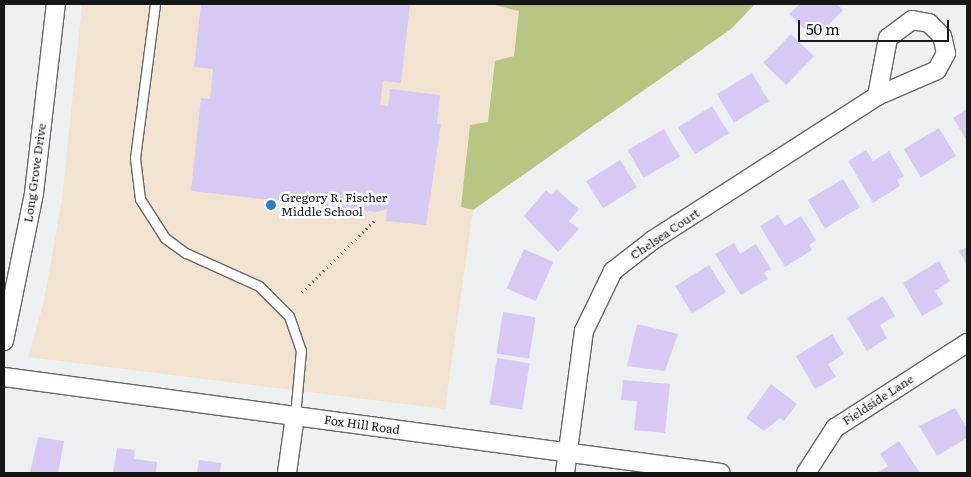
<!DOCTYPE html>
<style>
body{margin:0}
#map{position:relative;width:971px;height:477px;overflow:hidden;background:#eeeff1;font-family:Literata,serif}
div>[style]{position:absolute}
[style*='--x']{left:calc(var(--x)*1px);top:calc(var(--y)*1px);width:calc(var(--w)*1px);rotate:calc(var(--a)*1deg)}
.education>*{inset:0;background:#f1e3d0}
.green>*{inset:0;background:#b7c482}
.building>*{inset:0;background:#d6caf5;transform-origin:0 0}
.path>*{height:3px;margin-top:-1.5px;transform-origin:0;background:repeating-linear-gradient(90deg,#797a7b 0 1px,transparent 0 5px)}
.roads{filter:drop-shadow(1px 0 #666768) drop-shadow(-1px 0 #666768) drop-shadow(0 1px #666768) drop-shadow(0 -1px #666768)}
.service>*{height:9px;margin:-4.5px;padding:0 4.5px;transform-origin:4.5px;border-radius:4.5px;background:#fff}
.minor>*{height:18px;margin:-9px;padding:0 9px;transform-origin:9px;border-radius:9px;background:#fff}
.dots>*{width:14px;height:14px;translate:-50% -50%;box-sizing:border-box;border:2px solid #fcfdfe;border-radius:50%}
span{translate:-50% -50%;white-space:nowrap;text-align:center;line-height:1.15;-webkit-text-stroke:5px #fcfdfe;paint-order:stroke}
.street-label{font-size:12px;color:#151616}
.poi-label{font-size:12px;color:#151616}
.left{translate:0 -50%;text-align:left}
.frame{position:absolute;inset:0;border:5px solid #151616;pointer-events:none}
.scale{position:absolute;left:798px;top:20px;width:151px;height:22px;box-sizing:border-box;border:2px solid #151616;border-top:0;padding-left:6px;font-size:15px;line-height:18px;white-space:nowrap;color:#151616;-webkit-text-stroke:4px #fcfdfe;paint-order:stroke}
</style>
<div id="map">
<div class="education">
<i style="clip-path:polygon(82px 4px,755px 4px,731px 29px,473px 210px,445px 409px,28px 357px,43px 305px,62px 200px)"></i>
</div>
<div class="green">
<i style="clip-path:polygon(491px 4px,755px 4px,731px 29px,473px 210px,461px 207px,470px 125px,488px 122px,495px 61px,514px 56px,519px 11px)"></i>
</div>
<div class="building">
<i style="clip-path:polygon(201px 4px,410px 4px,401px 83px,383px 81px,380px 105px,388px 106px,390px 89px,440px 95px,437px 124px,441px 124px,426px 225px,386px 221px,387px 209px,377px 212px,191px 191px,201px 98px,210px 99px,213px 69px,194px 67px)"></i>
<i style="clip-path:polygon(800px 4px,837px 4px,843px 10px,815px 39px,789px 14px)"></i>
<i style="left:791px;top:34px;width:32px;height:40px;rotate:44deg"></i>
<i style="left:752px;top:73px;width:33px;height:41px;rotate:59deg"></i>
<i style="left:712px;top:106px;width:32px;height:40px;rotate:58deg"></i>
<i style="clip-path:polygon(967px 109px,967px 141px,953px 118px)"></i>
<i style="left:939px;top:128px;width:33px;height:41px;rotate:59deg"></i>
<i style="left:664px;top:129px;width:32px;height:42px;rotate:60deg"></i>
<i style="clip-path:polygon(866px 150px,873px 161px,889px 151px,904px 176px,897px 180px,900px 186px,873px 203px,848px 161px)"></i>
<i style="left:620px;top:160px;width:32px;height:40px;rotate:58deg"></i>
<i style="left:843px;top:179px;width:33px;height:41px;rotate:59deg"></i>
<i style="clip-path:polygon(556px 189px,579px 209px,569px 221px,579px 229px,558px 252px,524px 216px,546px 190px,551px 195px)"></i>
<i style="clip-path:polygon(778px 215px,785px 226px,801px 216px,816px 240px,809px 245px,812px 250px,785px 267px,760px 226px)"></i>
<i style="clip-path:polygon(734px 243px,740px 254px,756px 244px,771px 269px,764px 273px,768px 279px,741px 295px,715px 254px)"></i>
<i style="clip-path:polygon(967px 247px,967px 265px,959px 251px)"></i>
<i style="left:524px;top:249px;width:32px;height:43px;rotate:24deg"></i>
<i style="clip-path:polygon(939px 261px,950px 281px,935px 291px,943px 304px,922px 316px,903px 283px)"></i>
<i style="left:709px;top:265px;width:32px;height:40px;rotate:58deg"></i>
<i style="clip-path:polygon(883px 296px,895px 316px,880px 325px,887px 338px,867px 351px,847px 318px)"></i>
<i style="left:503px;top:312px;width:33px;height:42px;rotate:9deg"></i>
<i style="clip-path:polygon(637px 324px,678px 334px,665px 371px,627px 366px)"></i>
<i style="clip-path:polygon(832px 334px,844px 354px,828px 364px,836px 377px,815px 389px,796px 356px)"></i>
<i style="left:497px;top:358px;width:33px;height:47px;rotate:9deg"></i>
<i style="clip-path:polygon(623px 380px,670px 384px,665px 433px,634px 430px,637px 401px,621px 400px)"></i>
<i style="clip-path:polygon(771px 384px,797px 404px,784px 421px,780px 418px,764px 431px,746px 418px)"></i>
<i style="clip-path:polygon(955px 408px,967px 428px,967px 438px,937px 456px,919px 426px)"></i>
<i style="clip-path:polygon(38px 437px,64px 441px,58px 473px,30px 473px)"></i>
<i style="clip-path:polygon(899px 441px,920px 473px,877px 473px,888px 466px,880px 454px)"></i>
<i style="clip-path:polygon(117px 448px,135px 450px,134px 459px,157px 462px,156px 473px,113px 473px)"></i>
<i style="clip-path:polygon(199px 460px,221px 463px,220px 473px,197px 473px)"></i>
</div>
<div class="path">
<i style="--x:302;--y:292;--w:104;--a:-44.6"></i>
</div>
<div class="roads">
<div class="service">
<i style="--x:155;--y:4;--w:155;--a:97.4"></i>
<i style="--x:135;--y:158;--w:41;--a:83"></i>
<i style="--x:140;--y:199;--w:46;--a:57.3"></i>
<i style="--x:165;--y:238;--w:26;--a:36"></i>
<i style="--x:186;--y:253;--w:80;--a:24.3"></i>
<i style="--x:259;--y:286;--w:42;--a:45"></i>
<i style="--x:289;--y:316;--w:36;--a:71"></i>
<i style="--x:301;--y:350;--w:66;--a:95.2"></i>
</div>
<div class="minor">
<i style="--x:4;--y:341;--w:151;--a:-78.5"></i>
<i style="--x:34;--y:193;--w:190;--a:-83.4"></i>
<i style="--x:4;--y:377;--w:723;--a:7.63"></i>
<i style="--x:287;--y:473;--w:58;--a:-82"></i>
<i style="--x:565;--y:473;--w:143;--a:-82.4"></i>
<i style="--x:584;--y:331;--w:67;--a:-64.2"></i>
<i style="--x:613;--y:271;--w:51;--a:-37.8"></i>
<i style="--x:653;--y:240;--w:266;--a:-32.7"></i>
<i style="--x:877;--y:96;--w:65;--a:-23.4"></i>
<i style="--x:937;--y:70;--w:19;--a:-62"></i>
<i style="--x:946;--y:53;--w:17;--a:-103"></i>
<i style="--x:942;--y:36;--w:18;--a:-135"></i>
<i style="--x:929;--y:23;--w:17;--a:-170"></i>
<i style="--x:912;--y:20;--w:30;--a:143"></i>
<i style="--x:888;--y:38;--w:59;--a:100.7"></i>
<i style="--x:806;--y:473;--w:54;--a:-57.2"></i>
<i style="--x:835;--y:428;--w:157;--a:-32.8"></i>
</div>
</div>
<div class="dots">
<i style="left:271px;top:205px;background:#287ecc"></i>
</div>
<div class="street-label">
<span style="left:35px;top:173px;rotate:-82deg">Long Grove Drive</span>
<span style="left:665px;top:234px;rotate:-34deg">Chelsea Court</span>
<span style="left:878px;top:400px;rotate:-33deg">Fieldside Lane</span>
<span style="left:362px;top:425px;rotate:8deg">Fox Hill Road</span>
</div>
<div class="poi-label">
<span class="left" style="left:281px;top:205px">Gregory R. Fischer<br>Middle School</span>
</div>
<div class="frame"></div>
<div class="scale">50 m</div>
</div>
